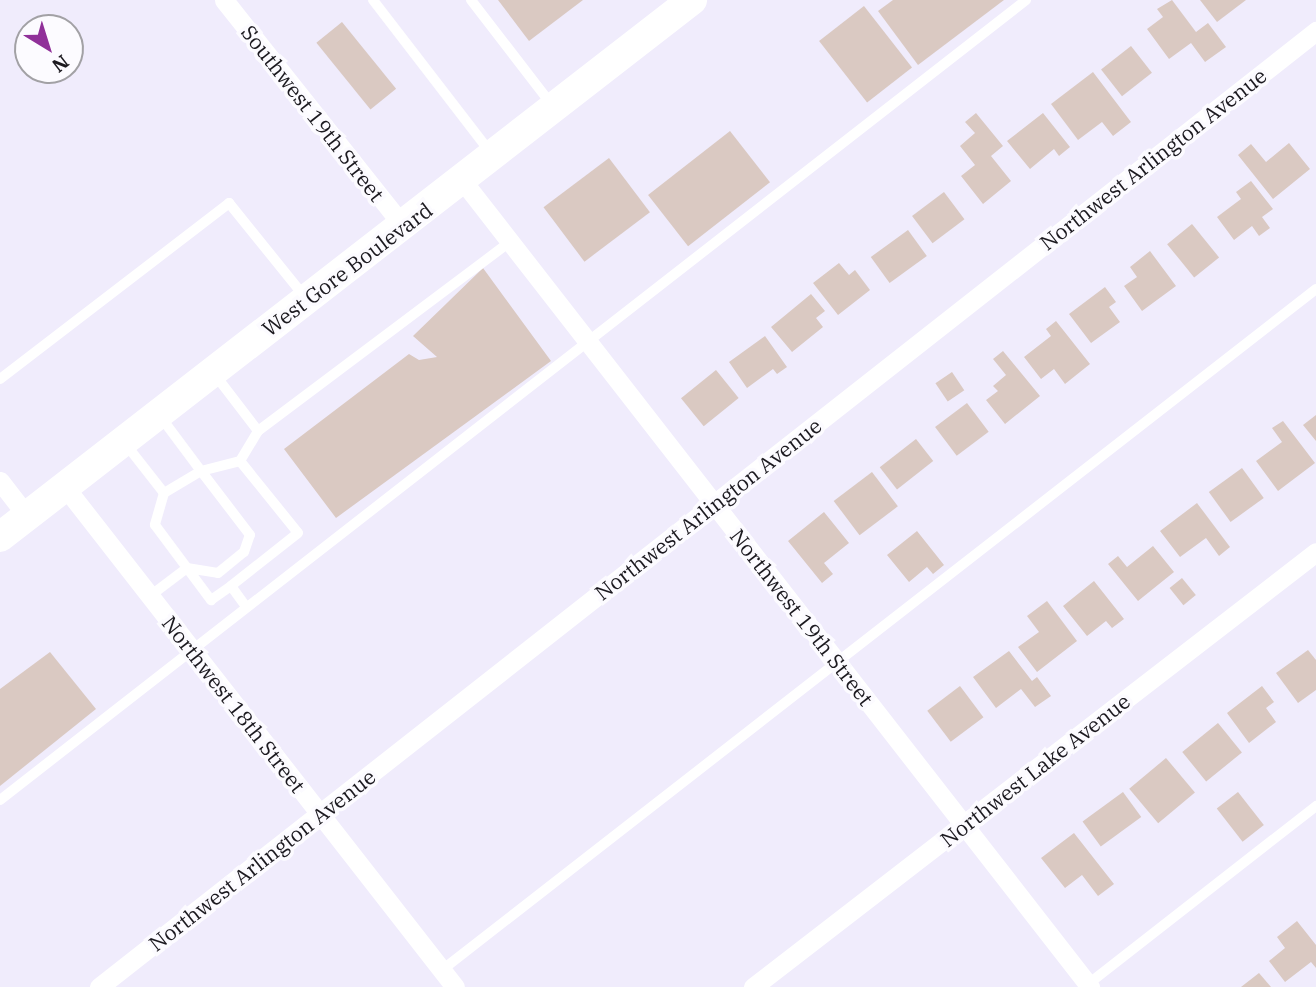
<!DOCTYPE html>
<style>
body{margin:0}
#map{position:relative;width:1316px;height:987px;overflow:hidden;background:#f0ecfc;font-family:"IBM Plex Serif",serif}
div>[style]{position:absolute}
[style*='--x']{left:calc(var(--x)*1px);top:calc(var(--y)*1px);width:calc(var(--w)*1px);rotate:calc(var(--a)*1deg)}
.building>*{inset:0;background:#dac9c2;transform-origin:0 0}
.lane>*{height:10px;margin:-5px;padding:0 5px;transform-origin:5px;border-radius:5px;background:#fff}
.street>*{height:19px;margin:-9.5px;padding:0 9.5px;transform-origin:9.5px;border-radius:9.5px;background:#fff}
.primary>*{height:30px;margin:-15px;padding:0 15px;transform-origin:15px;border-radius:15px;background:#fff}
span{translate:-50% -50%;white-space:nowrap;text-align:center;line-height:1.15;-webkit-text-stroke:7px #fcfbff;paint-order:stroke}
.street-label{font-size:21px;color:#1b191f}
.north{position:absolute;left:14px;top:14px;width:70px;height:70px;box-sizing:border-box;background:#fcfbff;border:2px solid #a2a1a5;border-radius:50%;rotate:142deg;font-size:19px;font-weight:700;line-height:28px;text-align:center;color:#1b191f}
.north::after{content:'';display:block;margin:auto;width:24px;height:32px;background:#903099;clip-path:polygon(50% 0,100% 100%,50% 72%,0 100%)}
</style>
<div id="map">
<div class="building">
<i style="clip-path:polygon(498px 0,583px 0,529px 41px)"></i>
<i style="clip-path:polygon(893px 0,1004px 0,918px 65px,878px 11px)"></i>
<i style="clip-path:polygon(1172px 0,1196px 32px,1208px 23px,1226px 47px,1205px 62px,1191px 43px,1169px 59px,1147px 29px,1163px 17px,1157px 9px)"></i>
<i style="clip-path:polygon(1200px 0,1246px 0,1217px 22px)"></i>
<i style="left:864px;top:6px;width:78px;height:57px;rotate:52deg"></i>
<i style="left:342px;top:22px;width:86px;height:33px;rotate:51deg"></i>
<i style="left:1131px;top:46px;width:34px;height:38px;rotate:52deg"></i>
<i style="clip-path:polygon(1093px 72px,1131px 122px,1113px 136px,1102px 122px,1078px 140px,1051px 104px)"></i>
<i style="clip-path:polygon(976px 113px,1003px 146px,991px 156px,1011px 181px,983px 204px,961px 176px,975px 165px,960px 146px,975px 133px,965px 122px)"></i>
<i style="clip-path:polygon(1043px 113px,1070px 147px,1059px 156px,1054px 149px,1030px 169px,1007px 141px)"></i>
<i style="left:730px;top:131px;width:65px;height:104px;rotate:52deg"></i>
<i style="clip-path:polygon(1289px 143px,1310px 169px,1273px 199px,1238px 155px,1251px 144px,1266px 162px)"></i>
<i style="left:609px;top:158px;width:68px;height:82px;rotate:53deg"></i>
<i style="clip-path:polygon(1251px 181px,1273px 209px,1262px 217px,1270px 228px,1259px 236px,1252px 226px,1234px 240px,1217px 217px,1241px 199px,1236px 192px)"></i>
<i style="left:944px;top:192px;width:34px;height:40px;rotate:53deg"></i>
<i style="left:1192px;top:224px;width:43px;height:32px;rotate:51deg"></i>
<i style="left:908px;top:230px;width:32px;height:46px;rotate:54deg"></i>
<i style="clip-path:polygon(1150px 251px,1176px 286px,1142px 311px,1124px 286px,1137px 277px,1130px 267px)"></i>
<i style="clip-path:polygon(839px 263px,849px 275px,855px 270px,870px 290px,838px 315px,813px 283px)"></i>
<i style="clip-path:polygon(483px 268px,551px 361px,336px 518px,284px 449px,409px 354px,419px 360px,437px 357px,413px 336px)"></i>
<i style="clip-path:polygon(1105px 287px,1116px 302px,1109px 307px,1120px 322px,1091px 343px,1069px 314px)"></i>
<i style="clip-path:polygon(811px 294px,825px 311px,816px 318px,823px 327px,792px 352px,771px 327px)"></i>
<i style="clip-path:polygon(1056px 321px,1090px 364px,1065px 384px,1054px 369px,1041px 379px,1024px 357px,1051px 336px,1046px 329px)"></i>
<i style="clip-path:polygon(765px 336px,787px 367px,777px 374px,773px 369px,747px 388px,729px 362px)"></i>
<i style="clip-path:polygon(1003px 351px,1040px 396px,1005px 424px,986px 400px,998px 391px,993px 386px,1006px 375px,993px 359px)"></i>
<i style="left:716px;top:370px;width:36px;height:45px;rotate:51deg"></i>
<i style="left:952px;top:372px;width:22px;height:20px;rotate:56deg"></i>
<i style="left:967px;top:403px;width:36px;height:40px;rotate:53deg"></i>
<i style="clip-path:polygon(1316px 415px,1316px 441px,1303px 425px)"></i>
<i style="clip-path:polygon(1283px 421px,1315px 463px,1278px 491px,1256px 461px,1282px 442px,1272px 428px)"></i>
<i style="left:916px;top:439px;width:28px;height:46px;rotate:52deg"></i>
<i style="left:1242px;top:468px;width:37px;height:41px;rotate:54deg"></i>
<i style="left:872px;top:472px;width:43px;height:48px;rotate:53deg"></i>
<i style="clip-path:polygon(1197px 503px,1230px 547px,1219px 556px,1206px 538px,1180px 557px,1160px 531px)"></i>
<i style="clip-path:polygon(824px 512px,849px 543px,824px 563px,833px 574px,822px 583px,788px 541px)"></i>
<i style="clip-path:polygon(917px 531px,944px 565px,933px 574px,927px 567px,909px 582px,887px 555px)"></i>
<i style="clip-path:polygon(1153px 546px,1174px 572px,1138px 601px,1108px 564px,1118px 556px,1127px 567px)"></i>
<i style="left:1182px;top:578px;width:22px;height:16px;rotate:51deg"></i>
<i style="clip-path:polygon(1094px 581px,1124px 619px,1112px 628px,1106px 621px,1087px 636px,1063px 606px)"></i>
<i style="clip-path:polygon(1047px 601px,1077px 641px,1037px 672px,1018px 647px,1039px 632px,1027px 616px)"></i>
<i style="clip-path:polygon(1308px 650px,1316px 660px,1316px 690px,1298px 703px,1276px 673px)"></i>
<i style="clip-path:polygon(1009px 651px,1032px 681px,1037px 677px,1051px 696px,1035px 707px,1021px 689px,996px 708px,973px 677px)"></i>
<i style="clip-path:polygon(50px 652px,96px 709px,0 786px,0 689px)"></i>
<i style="left:960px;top:686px;width:39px;height:41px;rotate:53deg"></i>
<i style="clip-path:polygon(1262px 686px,1274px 702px,1266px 708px,1276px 722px,1249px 743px,1227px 713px)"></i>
<i style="left:1218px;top:723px;width:38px;height:46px;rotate:51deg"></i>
<i style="left:1166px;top:758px;width:45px;height:48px;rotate:50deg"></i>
<i style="left:1123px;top:792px;width:31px;height:50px;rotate:54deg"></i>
<i style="left:1238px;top:792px;width:42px;height:27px;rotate:52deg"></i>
<i style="clip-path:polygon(1074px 833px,1114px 884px,1098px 896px,1082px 875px,1065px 888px,1041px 858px)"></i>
<i style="clip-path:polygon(1297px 921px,1316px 945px,1316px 968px,1311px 962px,1285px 982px,1269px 961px,1285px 948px,1277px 937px)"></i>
<i style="clip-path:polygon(1259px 973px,1271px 987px,1241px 987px)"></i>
</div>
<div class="lane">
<i style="--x:373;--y:0;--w:192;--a:52.4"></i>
<i style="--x:471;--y:0;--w:131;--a:52.4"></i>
<i style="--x:216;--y:376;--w:69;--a:52.6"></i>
<i style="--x:0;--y:379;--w:289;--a:-37.5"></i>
<i style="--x:229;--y:203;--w:119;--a:51.1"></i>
<i style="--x:160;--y:416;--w:69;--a:53.3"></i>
<i style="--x:201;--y:471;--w:40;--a:-14.4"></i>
<i style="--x:240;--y:461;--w:92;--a:51.1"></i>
<i style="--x:298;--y:533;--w:85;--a:141.7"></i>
<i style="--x:124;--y:442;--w:65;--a:51.9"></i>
<i style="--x:164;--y:493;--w:33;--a:106"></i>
<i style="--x:155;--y:525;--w:94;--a:53.3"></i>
<i style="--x:211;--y:600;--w:24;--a:-35"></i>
<i style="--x:231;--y:586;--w:24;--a:54"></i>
<i style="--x:240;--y:461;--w:35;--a:-59"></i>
<i style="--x:258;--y:431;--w:315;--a:-36.9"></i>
<i style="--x:150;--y:596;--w:46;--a:-37.1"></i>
<i style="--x:187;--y:568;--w:31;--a:9"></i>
<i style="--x:218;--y:573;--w:33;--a:-39"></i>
<i style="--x:244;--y:552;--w:18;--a:-71"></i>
<i style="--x:250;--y:535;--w:81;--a:-127.4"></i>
<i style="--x:201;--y:471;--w:43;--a:149.3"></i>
<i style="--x:0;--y:800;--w:1301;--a:-37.94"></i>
<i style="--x:442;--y:970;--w:1108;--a:-37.92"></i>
<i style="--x:1087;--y:985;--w:291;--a:-38"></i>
</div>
<div class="street">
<i style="--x:224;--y:0;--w:288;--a:51.6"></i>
<i style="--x:462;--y:180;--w:1023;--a:52.11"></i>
<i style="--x:0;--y:481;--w:44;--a:52.4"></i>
<i style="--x:65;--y:487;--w:634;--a:52.05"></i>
<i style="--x:99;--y:987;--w:1548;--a:-38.15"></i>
<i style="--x:753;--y:987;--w:711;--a:-37.69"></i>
</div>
<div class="primary">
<i style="--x:0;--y:537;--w:876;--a:-37.81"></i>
</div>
<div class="street-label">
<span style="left:313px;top:113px;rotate:52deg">Southwest 19th Street</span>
<span style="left:1153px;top:159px;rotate:-38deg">Northwest Arlington Avenue</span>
<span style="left:347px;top:269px;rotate:-37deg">West Gore Boulevard</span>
<span style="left:708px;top:509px;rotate:-38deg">Northwest Arlington Avenue</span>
<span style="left:802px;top:617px;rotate:52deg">Northwest 19th Street</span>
<span style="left:234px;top:704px;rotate:52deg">Northwest 18th Street</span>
<span style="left:1035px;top:770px;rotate:-38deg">Northwest Lake Avenue</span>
<span style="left:262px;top:860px;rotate:-38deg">Northwest Arlington Avenue</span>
</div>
<div class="north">N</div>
</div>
